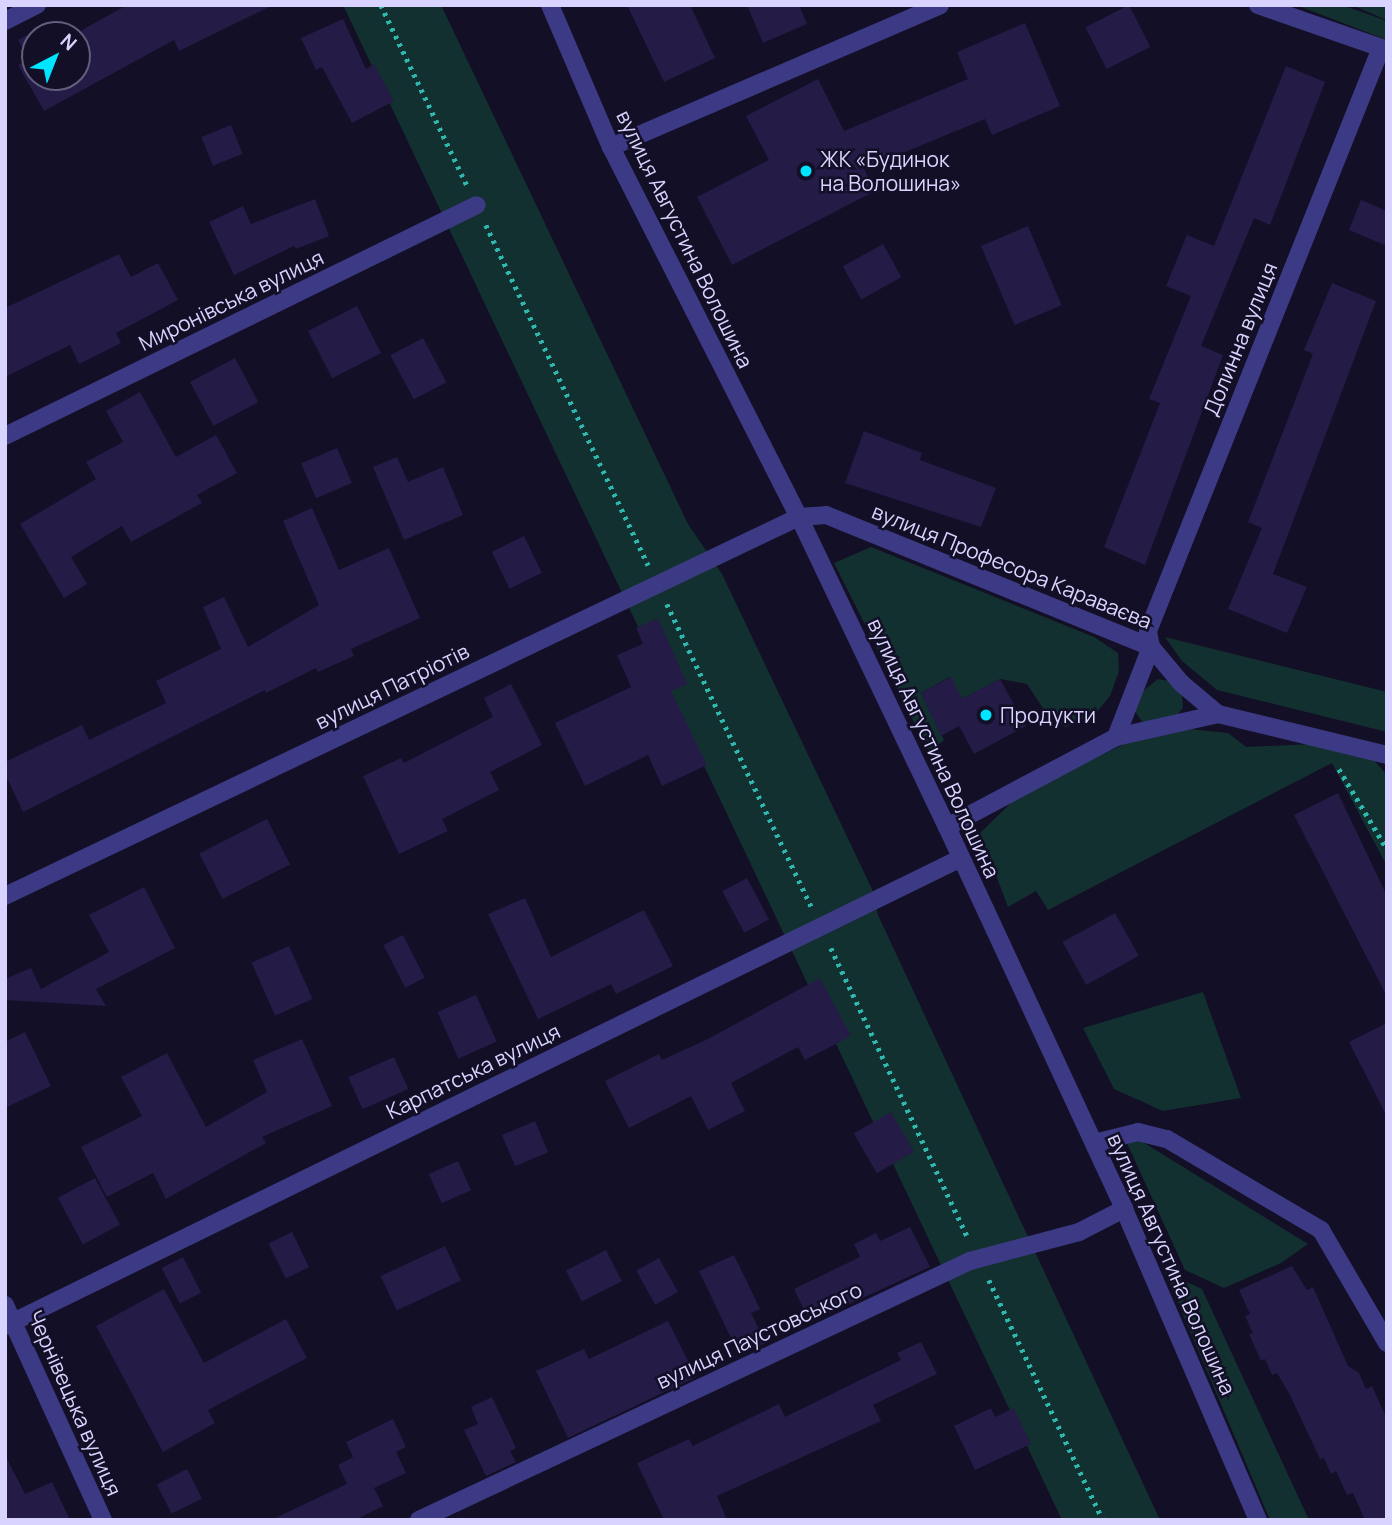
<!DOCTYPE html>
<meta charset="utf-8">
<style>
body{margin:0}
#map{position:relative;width:1392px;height:1525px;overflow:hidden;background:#130f26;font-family:Manrope,sans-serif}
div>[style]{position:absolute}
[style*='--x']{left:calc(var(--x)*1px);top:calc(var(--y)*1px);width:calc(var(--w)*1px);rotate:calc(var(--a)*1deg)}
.green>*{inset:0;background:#12302f}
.building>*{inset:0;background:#241b47;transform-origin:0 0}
.path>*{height:4.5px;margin-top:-2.25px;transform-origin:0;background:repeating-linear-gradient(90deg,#2fb8b0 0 3.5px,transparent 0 8.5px)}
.minor>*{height:18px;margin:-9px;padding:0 9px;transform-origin:9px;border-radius:9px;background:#3d3a85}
.dots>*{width:19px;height:19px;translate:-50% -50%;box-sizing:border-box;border:4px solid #130f26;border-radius:50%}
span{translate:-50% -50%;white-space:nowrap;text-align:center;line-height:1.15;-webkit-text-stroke:5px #130f26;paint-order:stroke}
.poi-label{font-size:21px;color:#d9d4ff}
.left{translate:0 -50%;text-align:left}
.street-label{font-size:21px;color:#d9d4ff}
.frame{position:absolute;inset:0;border:7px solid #d9d4ff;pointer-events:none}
.north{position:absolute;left:21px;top:21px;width:70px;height:70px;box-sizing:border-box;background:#130f26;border:2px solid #625e7d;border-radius:50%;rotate:42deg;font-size:19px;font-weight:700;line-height:28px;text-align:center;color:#d9d4ff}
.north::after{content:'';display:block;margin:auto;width:24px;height:32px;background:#00e5ff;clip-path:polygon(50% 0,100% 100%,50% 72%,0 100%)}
</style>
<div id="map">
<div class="green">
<i style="clip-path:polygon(343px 5px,441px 5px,688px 524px,722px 574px,872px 889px,878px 915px,1160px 1520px,1062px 1520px)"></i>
<i style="clip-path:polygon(1296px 5px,1342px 5px,1387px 21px,1387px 40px)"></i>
<i style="clip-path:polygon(1352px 5px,1387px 5px,1387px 19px,1384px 19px)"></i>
<i style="clip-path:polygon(871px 547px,1094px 637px,1118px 653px,1119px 671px,1110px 696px,1096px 713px,1066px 727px,1050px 719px,1027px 684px,1000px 679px,962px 699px,950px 677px,921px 693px,944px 740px,929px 752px,834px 563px)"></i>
<i style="clip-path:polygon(1165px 637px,1387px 692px,1387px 732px,1217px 690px,1182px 661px)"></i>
<i style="clip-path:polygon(1158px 679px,1181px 683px,1183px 708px,1172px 721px,1143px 723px,1135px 711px,1137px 696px)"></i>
<i style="clip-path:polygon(1189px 729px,1228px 733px,1246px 747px,1358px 742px,1387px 775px,1387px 866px,1332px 763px,1048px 910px,1036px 891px,1008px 907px,980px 833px,1011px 803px,1058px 776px,1135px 739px)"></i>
<i style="clip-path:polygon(1203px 992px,1241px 1098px,1163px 1111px,1114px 1089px,1083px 1028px)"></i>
<i style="clip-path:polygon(1120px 1128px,1308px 1244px,1281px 1263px,1224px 1288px,1185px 1270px)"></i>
<i style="clip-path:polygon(1165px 1272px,1202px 1289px,1309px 1520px,1270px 1520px)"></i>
</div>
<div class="building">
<i style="clip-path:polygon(127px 5px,273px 5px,179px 51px,174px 40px,44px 111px,18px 65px,28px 60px,18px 40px,38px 29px,42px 35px,35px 35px,35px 77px,77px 77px,77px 35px,73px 35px)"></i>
<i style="clip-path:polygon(627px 5px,690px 5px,715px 58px,664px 82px)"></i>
<i style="clip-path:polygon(747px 5px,799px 5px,807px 24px,763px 43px)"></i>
<i style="left:1129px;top:5px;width:47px;height:49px;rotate:63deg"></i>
<i style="clip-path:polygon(343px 19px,366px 69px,374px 64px,394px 101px,352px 123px,322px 67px,316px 70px,301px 38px)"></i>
<i style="clip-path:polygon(1025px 23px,1060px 106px,992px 135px,985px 119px,864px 169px,875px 191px,732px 265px,697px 197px,769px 160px,746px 116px,818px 79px,844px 131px,968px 79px,957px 52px)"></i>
<i style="clip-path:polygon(1286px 66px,1325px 82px,1270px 225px,1254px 218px,1201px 346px,1223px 355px,1145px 565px,1104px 547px,1160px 403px,1149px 399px,1191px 296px,1166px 286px,1187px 235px,1214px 246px)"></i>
<i style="left:231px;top:125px;width:31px;height:32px;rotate:68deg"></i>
<i style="clip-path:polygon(315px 199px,329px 236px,296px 249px,294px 246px,234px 275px,209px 222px,243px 206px,251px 224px)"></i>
<i style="clip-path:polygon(1361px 200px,1387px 211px,1387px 246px,1349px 230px)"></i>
<i style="left:1028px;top:226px;width:86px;height:51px;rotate:67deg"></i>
<i style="left:883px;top:244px;width:38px;height:46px;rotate:61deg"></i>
<i style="clip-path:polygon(119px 254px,131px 277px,158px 263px,178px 300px,116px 333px,121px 343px,79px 364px,70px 345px,5px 377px,5px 308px)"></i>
<i style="clip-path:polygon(1332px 283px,1376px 301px,1273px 574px,1307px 587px,1287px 633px,1228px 609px,1262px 528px,1248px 522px,1313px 354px,1304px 350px)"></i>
<i style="left:357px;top:306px;width:53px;height:55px;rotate:63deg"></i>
<i style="left:423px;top:338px;width:50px;height:37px;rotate:62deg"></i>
<i style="left:235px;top:358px;width:50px;height:51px;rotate:62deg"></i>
<i style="clip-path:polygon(140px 392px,176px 457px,216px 435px,237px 473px,197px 495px,202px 503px,131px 542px,122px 526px,71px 557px,87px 584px,64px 598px,20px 524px,96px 479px,86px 462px,123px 442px,106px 411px)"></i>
<i style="clip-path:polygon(864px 431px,922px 453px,920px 460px,996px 488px,981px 527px,845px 483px)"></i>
<i style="left:337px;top:448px;width:38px;height:39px;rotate:67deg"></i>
<i style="clip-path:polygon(397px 457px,408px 482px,443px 467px,463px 515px,404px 540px,373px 467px)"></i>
<i style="clip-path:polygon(312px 508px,339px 570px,389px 548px,420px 618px,351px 649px,354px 656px,318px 672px,316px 668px,266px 693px,265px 690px,23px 812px,5px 774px,5px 762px,82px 725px,89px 740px,166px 703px,156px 681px,221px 649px,203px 607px,224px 597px,248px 647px,319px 605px,283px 521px)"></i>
<i style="left:524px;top:536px;width:41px;height:36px;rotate:64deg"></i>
<i style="clip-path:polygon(658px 618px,687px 684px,671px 691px,707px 765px,662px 786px,648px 755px,585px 786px,555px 723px,631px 687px,617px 655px,643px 644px,636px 628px)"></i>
<i style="clip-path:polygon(951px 677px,962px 699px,1000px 679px,1026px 726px,974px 754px,959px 726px,941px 736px,921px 693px)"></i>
<i style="clip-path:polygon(511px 684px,542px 745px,490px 772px,499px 790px,442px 819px,448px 831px,399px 854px,363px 776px,401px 758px,404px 763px,493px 717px,484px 698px)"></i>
<i style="clip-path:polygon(1338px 793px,1387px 896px,1387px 997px,1294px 815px)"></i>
<i style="left:267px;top:819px;width:51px;height:76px;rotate:63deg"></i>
<i style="left:747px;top:878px;width:47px;height:28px;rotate:62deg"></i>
<i style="clip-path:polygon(144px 887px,175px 948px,96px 989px,106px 1006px,5px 1000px,5px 979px,31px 968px,41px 989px,109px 952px,89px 915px)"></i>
<i style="clip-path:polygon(525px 898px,551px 957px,644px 910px,673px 966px,616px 994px,611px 984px,538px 1019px,488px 914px)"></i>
<i style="left:1115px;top:913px;width:49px;height:60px;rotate:61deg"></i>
<i style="left:403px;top:935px;width:48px;height:22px;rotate:63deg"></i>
<i style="left:289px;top:946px;width:58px;height:41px;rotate:66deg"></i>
<i style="clip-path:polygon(820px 978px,851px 1036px,805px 1060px,798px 1047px,731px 1083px,745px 1111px,708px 1130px,691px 1096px,629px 1128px,605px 1081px,659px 1054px,662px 1060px,708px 1039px)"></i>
<i style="left:476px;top:995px;width:51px;height:42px;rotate:66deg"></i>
<i style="clip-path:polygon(1387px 1023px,1387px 1117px,1349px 1042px)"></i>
<i style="clip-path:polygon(25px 1032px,51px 1086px,5px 1108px,5px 1042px)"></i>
<i style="clip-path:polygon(302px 1039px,332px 1106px,262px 1137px,266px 1143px,166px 1199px,153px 1173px,107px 1197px,81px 1147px,142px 1116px,121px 1077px,167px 1053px,206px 1127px,267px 1092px,253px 1060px)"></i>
<i style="left:394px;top:1057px;width:35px;height:50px;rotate:66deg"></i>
<i style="left:891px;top:1112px;width:46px;height:43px;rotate:60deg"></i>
<i style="left:535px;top:1121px;width:34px;height:36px;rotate:67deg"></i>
<i style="left:458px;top:1161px;width:32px;height:32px;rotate:66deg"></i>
<i style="left:95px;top:1178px;width:53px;height:42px;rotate:62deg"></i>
<i style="clip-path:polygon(910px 1227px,930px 1267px,810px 1322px,794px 1289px,860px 1257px,854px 1244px,876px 1233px,880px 1241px)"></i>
<i style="left:292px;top:1232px;width:39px;height:26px;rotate:64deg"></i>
<i style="left:445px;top:1246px;width:38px;height:71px;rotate:65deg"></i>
<i style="left:606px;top:1250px;width:35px;height:45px;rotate:63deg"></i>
<i style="clip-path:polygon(734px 1255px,760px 1309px,751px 1313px,766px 1343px,739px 1355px,699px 1271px)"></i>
<i style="left:183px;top:1257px;width:40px;height:24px;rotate:63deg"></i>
<i style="left:659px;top:1258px;width:39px;height:26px;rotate:61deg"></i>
<i style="clip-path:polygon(1292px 1266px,1307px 1290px,1313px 1287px,1348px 1366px,1359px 1373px,1366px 1389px,1372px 1386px,1387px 1419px,1387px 1520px,1365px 1520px,1353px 1493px,1347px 1495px,1336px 1471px,1331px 1474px,1324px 1458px,1320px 1459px,1289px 1393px,1277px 1373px,1272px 1375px,1265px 1359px,1261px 1361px,1249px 1334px,1253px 1333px,1245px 1316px,1250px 1314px,1239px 1290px)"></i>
<i style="clip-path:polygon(164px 1289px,204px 1363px,286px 1319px,307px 1358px,208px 1410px,215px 1423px,163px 1452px,96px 1326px)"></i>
<i style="clip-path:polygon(668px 1321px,696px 1377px,568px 1438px,536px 1371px,584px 1349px,589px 1359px)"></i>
<i style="clip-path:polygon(921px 1342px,937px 1374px,873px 1405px,881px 1421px,717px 1496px,727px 1520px,664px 1520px,637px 1463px,689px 1439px,693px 1446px,779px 1404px,785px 1417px,901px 1360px,897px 1353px)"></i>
<i style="clip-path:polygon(492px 1397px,516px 1448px,510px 1451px,516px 1462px,486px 1476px,464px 1430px,478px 1424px,471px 1407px)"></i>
<i style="clip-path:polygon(991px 1408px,995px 1417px,1014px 1408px,1031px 1444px,975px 1470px,954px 1426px)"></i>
<i style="clip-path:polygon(393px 1419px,406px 1447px,396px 1452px,406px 1473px,374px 1488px,383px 1506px,355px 1520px,271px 1520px,347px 1484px,338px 1465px,353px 1457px,346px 1442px)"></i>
<i style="clip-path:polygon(5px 1455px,25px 1494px,52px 1482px,70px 1520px,5px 1520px)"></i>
<i style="left:187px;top:1469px;width:33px;height:34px;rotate:63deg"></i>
</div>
<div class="path">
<i style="--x:381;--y:5;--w:199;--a:64.5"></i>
<i style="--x:486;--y:225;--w:377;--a:64.5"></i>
<i style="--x:667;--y:604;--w:335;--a:64.5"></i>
<i style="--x:1339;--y:769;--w:93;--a:59"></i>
<i style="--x:831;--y:948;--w:321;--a:64.7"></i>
<i style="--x:989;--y:1280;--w:266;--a:64.6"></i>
</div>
<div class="minor">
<i style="--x:550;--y:5;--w:155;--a:66.8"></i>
<i style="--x:611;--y:147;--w:415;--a:63.1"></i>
<i style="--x:799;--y:517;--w:344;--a:64.5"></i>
<i style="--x:947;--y:827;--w:421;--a:65.1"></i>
<i style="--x:1124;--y:1209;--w:339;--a:66.7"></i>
<i style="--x:1258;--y:5;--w:137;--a:19.2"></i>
<i style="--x:5;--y:21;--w:36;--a:-27"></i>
<i style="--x:611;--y:147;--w:358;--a:-23.3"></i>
<i style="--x:5;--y:436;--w:525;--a:-26.08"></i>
<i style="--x:1116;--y:737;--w:97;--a:-68.7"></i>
<i style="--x:1151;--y:647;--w:16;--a:-101"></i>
<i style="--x:1148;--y:631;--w:628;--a:-68.22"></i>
<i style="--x:947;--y:827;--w:191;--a:-28"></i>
<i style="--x:1116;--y:737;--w:105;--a:-12.7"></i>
<i style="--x:5;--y:896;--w:880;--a:-25.52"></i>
<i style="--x:799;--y:517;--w:27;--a:-4"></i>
<i style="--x:826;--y:515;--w:351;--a:22.1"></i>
<i style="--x:1151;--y:647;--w:47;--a:50.2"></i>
<i style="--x:1181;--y:683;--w:48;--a:40"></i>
<i style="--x:1218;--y:714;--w:174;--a:13.6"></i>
<i style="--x:1094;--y:1143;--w:45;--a:-14"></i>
<i style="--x:1138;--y:1132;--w:30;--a:14"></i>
<i style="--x:1167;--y:1139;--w:179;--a:30.6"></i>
<i style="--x:1321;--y:1230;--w:131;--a:59.7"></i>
<i style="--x:5;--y:1305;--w:236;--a:65.5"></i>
<i style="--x:5;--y:1326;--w:1064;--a:-26.08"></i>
<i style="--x:419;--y:1520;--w:609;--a:-25.18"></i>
<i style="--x:970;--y:1261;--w:113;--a:-14.9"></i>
<i style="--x:1079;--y:1232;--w:51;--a:-27.1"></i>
</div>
<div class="dots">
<i style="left:806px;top:171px;background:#00e5ff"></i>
<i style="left:986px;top:715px;background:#00e5ff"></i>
</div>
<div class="poi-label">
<span class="left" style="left:820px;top:171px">ЖК «Будинок<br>на Волошина»</span>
<span class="left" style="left:1000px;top:715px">Продукти</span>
</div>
<div class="street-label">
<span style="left:685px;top:239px;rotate:64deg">вулиця Августина Волошина</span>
<span style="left:231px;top:300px;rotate:-26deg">Миронівська вулиця</span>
<span style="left:1240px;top:339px;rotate:-68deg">Долинна вулиця</span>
<span style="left:1012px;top:566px;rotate:22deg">вулиця Професора Караваєва</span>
<span style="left:392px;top:686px;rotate:-26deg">вулиця Патріотів</span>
<span style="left:934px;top:748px;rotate:65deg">вулиця Августина Волошина</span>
<span style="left:473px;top:1071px;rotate:-26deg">Карпатська вулиця</span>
<span style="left:1172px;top:1264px;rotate:66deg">вулиця Августина Волошина</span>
<span style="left:759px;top:1335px;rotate:-25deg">вулиця Паустовського</span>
<span style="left:75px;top:1403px;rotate:66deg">Чернівецька вулиця</span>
</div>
<div class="frame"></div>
<div class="north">N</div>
</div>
